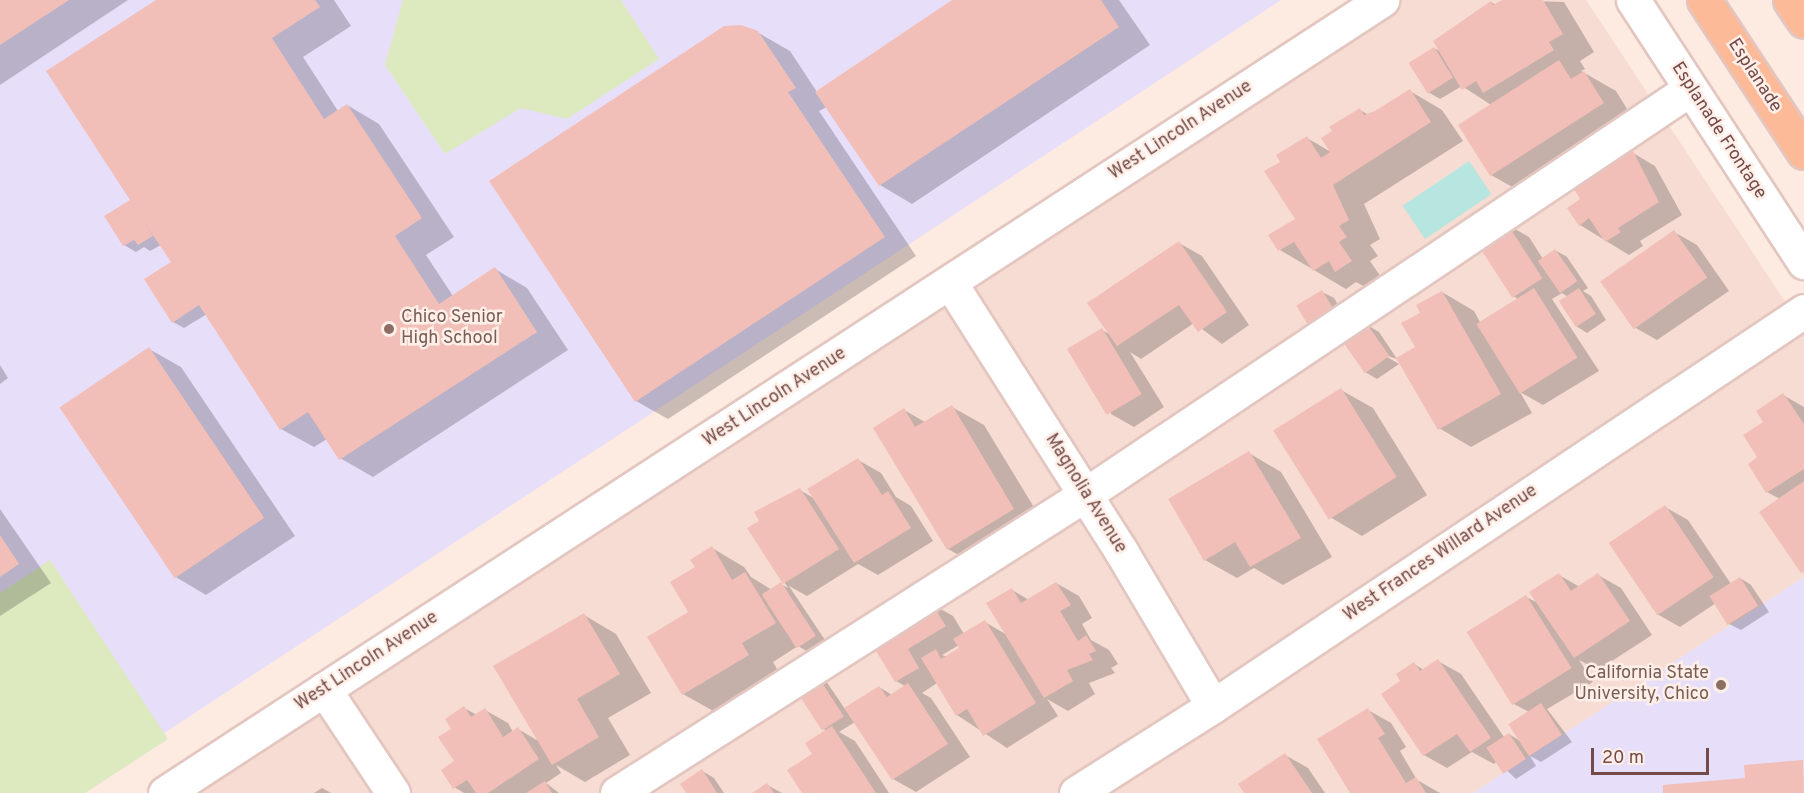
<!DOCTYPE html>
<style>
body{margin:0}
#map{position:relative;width:1804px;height:793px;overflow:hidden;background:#fdeae1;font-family:Overpass,sans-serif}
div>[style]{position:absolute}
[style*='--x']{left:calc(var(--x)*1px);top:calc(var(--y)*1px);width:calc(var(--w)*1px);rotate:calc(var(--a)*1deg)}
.residential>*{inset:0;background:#f6dcd2}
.education>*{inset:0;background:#e7def9}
.green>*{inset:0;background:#ddeac0}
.water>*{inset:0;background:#b6e6df;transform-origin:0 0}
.shadow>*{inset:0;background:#0003}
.building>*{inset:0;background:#f2bfb8;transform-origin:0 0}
.roads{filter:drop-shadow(2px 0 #e3c6c0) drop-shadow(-2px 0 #e3c6c0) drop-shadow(0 2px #e3c6c0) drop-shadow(0 -2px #e3c6c0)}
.minor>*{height:33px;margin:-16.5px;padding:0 16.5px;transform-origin:16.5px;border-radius:16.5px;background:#fff}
.major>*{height:33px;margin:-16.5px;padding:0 16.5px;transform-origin:16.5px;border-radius:16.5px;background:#fdba98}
.dots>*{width:16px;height:16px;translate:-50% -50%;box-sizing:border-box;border:3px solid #ffefe8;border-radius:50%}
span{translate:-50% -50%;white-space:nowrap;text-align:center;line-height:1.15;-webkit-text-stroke:5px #ffefe8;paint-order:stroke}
.street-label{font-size:18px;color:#744b48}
.education-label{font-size:18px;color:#785e54}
.left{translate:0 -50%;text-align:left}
.right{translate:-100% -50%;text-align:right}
.scale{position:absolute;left:1591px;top:748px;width:118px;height:27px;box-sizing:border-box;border:3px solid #744b48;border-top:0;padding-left:8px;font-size:18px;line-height:21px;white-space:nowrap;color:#744b48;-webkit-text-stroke:4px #ffefe8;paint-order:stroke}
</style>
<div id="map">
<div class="residential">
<i style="clip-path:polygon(1382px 0,1586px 0,1804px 330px,1804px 577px,1473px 793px,165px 793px)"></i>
</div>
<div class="education">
<i style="clip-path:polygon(0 0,1281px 0,73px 793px,0 793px)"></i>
<i style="clip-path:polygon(1804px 577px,1804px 793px,1473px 793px)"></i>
</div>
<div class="green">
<i style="clip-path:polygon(403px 0,621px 0,659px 59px,567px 119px,521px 108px,445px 154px,385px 65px)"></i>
<i style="clip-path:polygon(50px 560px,168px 739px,85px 793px,0 793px,0 593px)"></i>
</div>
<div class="water">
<i style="left:1469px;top:161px;width:40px;height:80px;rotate:56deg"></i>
</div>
<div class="shadow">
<i style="clip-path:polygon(0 0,128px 0,0 85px)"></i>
<i style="clip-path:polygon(159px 0,334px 0,351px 26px,303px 57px,338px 111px,347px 105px,379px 124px,454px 237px,426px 255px,453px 296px,495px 269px,527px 288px,568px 350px,373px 477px,340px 458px,327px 439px,314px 447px,281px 429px,207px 314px,184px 328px,173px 322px,173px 263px,161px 245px,150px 251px,144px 247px,136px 252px,124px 245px,135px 205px)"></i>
<i style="clip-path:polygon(955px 0,1119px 0,1150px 45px,912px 204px,880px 185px,827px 107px,819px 111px,916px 256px,668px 419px,636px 401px,757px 32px,790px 51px,817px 92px)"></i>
<i style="clip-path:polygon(1505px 0,1564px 2px,1594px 52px,1580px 61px,1585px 69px,1581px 71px,1616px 91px,1635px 122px,1523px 193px,1491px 175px,1491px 105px,1462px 86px,1440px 99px,1428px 92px,1410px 63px,1434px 48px,1441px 52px,1491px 2px,1496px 5px)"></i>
<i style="clip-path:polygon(1410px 91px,1442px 110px,1463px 141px,1364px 204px,1380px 239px,1370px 245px,1378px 256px,1370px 261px,1383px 280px,1369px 289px,1356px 282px,1346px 289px,1280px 250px,1297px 219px,1282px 162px,1307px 138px,1331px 152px,1360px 110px,1369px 115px)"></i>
<i style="clip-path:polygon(1633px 153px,1655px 166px,1682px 215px,1640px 241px,1643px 246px,1629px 255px,1580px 225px)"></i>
<i style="clip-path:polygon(1506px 224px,1529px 237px,1543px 259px,1555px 250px,1567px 257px,1588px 288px,1583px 291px,1591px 296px,1606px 320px,1587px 333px,1576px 326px,1568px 297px,1562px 293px,1552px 299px,1599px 371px,1543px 405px,1520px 392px,1532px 413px,1471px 447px,1439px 428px,1417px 348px,1422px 313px,1442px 292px,1474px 311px,1480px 322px,1518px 299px,1513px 296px)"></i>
<i style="clip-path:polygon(1674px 232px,1697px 245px,1729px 291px,1657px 340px,1634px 327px)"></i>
<i style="clip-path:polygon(1179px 243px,1202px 256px,1249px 325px,1222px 344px,1194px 323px,1141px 359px,1130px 352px,1164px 407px,1134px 427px,1111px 414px,1102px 330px,1111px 335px)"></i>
<i style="clip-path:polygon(1322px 292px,1334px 298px,1344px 315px,1321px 329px,1309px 322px)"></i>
<i style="clip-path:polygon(1367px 325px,1379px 332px,1397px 359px,1382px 354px,1399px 364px,1377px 379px,1365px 372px)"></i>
<i style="clip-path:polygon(149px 349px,181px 367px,295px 536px,206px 595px,174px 576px)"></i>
<i style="clip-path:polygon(0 365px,8px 378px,0 384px)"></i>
<i style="clip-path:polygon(1341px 390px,1373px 408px,1427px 495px,1362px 536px,1330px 517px)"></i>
<i style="clip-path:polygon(1783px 395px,1804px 407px,1804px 573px,1780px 499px,1767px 492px,1759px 458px,1766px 422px)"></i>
<i style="clip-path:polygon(952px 407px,984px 425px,1046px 527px,980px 567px,948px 549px,904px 410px,925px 422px)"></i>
<i style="clip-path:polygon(1249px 453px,1281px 472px,1332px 557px,1283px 585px,1254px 568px,1237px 578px,1205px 560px)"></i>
<i style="clip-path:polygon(858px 460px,881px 473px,896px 497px,911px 506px,933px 541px,878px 575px,858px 564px,807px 596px,789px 586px,827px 643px,810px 653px,798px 646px,773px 662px,780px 674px,715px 712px,683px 694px,697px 568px,712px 548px,744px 567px,751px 577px,772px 590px,781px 584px,788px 588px,750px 528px,800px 490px,815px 499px)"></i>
<i style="clip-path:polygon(1665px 507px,1688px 520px,1731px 584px,1740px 578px,1751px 585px,1769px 612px,1741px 630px,1729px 624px,1716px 603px,1680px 627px,1657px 614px)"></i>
<i style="clip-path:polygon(0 509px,51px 583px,0 616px)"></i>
<i style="clip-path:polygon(1559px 575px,1580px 587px,1598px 575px,1621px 588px,1652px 635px,1598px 670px,1579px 660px,1593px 682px,1547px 709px,1572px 742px,1541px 762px,1530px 756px,1536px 766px,1516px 779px,1497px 761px,1494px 764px,1472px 752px,1447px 768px,1424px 755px,1383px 694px,1402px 682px,1414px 664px,1424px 670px,1438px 661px,1461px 674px,1504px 737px,1509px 734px,1520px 741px,1529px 712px,1512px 703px,1526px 597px,1540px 604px)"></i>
<i style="clip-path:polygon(evenodd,1056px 583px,1079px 596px,1092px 618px,1082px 624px,1091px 640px,1109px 650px,1118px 664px,1111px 668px,1115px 673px,1089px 683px,1095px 694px,1068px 711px,1047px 699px,1058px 716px,1007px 748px,957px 715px,937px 683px,922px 693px,931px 698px,970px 757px,916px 792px,893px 779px,855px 722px,839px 732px,855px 741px,889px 793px,804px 793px,814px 754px,827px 731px,823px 729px,815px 674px,826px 681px,845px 709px,879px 687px,892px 695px,905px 686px,896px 681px,870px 639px,930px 603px,953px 616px,964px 634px,985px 622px,1007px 635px,1012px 590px,1029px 600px,1056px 583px,959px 645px,961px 649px,947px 657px,942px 655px,959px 645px)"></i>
<i style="clip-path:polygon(584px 615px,616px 634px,651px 693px,608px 718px,630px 755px,585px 782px,556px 765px,561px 773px,546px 783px,559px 793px,464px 793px,454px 787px,454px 729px,464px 708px,477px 715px,485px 710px,508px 723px,513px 732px,518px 729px,540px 742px)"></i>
<i style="clip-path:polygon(1368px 710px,1391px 723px,1406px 747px,1400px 751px,1417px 780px,1440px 793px,1352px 793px)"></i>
<i style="clip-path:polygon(1285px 755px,1308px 768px,1325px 793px,1246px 793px)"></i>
<i style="clip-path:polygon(702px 771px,714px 778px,724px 793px,688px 793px)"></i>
<i style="clip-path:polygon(767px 785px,782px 793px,755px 793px)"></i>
<i style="clip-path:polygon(322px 788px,331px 793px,314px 793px)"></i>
</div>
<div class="building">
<i style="clip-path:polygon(0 0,69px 0,0 45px)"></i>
<i style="clip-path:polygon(156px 0,315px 0,320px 7px,272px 38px,324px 119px,347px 104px,422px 218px,395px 236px,439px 304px,495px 267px,537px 332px,339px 460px,308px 412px,280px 430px,199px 305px,172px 323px,144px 279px,171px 262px,144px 222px,153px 236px,138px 245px,134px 240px,123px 246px,104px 216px,130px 200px,46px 71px)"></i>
<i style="clip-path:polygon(952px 0,1101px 0,1119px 27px,879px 186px,815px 92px)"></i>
<i style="clip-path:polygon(1502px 0,1543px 0,1563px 34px,1549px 42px,1554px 50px,1483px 93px,1476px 81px,1462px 90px,1433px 41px,1491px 1px,1493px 5px)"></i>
<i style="clip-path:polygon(741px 25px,758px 31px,796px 88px,788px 92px,885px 237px,635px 402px,489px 181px,724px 26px)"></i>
<i style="left:1434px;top:47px;width:36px;height:30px;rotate:58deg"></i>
<i style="clip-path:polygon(1559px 60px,1571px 79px,1584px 71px,1604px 103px,1490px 176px,1458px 125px)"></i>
<i style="clip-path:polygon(1410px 89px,1431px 122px,1333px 185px,1349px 220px,1339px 226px,1347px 237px,1339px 242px,1352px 261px,1335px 272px,1329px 261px,1313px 271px,1294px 242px,1278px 251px,1268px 235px,1295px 219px,1264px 171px,1280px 162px,1276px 155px,1307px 136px,1321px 158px,1330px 152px,1321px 138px,1332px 131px,1329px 127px,1360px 108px,1364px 115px,1375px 111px)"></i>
<i style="clip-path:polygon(1633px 151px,1659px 202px,1618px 228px,1621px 232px,1605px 242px,1589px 218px,1579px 226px,1567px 208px,1580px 199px,1574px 189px)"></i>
<i style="left:1506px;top:222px;width:67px;height:36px;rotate:57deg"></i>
<i style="left:1674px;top:230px;width:58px;height:90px;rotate:55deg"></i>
<i style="clip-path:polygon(1179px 241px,1227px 312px,1198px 332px,1179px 305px,1117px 346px,1087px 303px)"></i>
<i style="left:1555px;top:249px;width:39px;height:21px;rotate:55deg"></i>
<i style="left:1534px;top:288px;width:82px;height:68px;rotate:58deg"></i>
<i style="left:1579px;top:288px;width:31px;height:24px;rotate:57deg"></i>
<i style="left:1322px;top:290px;width:21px;height:30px;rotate:59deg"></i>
<i style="clip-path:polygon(1442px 291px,1501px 394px,1438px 430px,1396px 358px,1415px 347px,1401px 323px,1420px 313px,1416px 305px)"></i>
<i style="left:1367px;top:324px;width:39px;height:30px;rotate:55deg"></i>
<i style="left:1102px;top:328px;width:77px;height:41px;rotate:59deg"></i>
<i style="left:149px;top:347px;width:206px;height:108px;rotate:56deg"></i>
<i style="left:1341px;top:388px;width:105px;height:80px;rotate:58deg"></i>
<i style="clip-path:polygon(1783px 393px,1804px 424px,1804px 469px,1766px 493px,1748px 464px,1757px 457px,1743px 435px,1763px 422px,1756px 411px)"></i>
<i style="clip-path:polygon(952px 405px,1014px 509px,947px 550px,873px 428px,904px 408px,915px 427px)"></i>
<i style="clip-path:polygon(1249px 451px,1301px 538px,1250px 567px,1235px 542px,1204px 561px,1168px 499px)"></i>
<i style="clip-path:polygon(858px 458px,882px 495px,888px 491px,911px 528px,854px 563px,807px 489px)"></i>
<i style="clip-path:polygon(1804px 481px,1804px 571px,1801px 573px,1759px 512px)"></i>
<i style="clip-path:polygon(800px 488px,839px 549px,783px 584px,747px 528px,759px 521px,754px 512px)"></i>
<i style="left:1665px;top:505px;width:87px;height:68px;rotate:56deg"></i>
<i style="clip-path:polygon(0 535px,19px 564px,0 577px)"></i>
<i style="clip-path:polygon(712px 546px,732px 580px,745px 572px,776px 623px,742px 643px,749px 655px,682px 695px,647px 637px,688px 612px,670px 582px,695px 567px,690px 560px)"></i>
<i style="clip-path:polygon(1559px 573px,1571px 591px,1598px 573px,1630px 621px,1574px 658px,1529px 592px)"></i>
<i style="left:1740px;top:577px;width:34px;height:36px;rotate:58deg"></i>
<i style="left:781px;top:582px;width:64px;height:23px;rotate:57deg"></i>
<i style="clip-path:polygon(1056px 582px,1071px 605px,1060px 611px,1078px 641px,1086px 635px,1096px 651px,1089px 654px,1093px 660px,1067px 670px,1073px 681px,1044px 698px,986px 603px,1012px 588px,1021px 603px)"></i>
<i style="left:1526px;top:595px;width:86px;height:70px;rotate:58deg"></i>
<i style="clip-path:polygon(930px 601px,946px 626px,908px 649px,919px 668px,895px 682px,868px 638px)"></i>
<i style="clip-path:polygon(584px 613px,620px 674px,577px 699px,599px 737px,552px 765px,493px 666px)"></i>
<i style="clip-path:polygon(985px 620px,1036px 703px,983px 736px,967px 709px,956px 716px,921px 658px,936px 649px,941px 659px,959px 648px,953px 639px)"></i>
<i style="clip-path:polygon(1438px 659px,1491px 738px,1470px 752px,1457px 734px,1423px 756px,1381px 694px,1400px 681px,1396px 674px,1414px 662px,1420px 671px)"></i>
<i style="left:815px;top:672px;width:53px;height:26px;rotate:57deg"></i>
<i style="clip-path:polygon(908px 683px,948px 744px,892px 780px,844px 708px,879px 686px,887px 697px)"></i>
<i style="left:1541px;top:703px;width:38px;height:39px;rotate:57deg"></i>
<i style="clip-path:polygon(464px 706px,471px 717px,485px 708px,503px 737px,518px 727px,539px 759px,488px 793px,476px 793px,467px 780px,453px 789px,441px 770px,454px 761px,438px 737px,451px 729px,445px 719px)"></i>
<i style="clip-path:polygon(1368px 708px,1385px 734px,1378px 738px,1406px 783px,1416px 777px,1426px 793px,1350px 793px,1317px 739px)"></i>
<i style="clip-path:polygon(832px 726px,876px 793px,802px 793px,787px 770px,812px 754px,805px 743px)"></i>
<i style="left:1509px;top:733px;width:31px;height:27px;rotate:57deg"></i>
<i style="clip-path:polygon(1285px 753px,1312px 793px,1244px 793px,1238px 784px)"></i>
<i style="clip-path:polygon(1803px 760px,1804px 793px,1663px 793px,1663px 785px,1745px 778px,1744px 765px)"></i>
<i style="clip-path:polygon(702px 769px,717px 793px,686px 793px,680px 784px)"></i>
<i style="clip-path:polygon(545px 781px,552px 793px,526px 793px)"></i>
<i style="clip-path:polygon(767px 783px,774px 793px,752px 793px)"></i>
</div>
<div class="roads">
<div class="minor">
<i style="--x:1633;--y:0;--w:313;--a:56.9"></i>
<i style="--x:951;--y:284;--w:317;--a:57.5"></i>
<i style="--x:1121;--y:551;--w:180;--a:59.3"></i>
<i style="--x:324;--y:689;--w:125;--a:56.4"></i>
<i style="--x:165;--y:793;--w:1453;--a:-33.09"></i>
<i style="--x:617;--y:793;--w:556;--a:-32.52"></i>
<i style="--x:1086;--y:494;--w:727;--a:-33.84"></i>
<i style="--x:1076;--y:793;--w:162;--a:-32.4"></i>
<i style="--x:1213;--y:706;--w:711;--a:-33.76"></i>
</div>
<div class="major">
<i style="--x:1704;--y:0;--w:182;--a:56.7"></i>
<i style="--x:1790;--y:0;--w:25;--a:56"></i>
</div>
</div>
<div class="dots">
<i style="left:389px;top:329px;background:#8d6e63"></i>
<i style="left:1721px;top:685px;background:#8d6e63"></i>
</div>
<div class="street-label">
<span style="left:1754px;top:76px;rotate:57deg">Esplanade</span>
<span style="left:1181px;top:131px;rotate:-33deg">West Lincoln Avenue</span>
<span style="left:1718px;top:131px;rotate:57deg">Esplanade Frontage</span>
<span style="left:775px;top:398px;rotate:-33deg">West Lincoln Avenue</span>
<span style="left:1085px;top:494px;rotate:58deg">Magnolia Avenue</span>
<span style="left:1441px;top:554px;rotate:-34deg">West Frances Willard Avenue</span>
<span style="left:367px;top:662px;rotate:-33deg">West Lincoln Avenue</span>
</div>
<div class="education-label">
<span class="left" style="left:401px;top:329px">Chico Senior<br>High School</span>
<span class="right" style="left:1709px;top:685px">California State<br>University, Chico</span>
</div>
<div class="scale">20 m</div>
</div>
